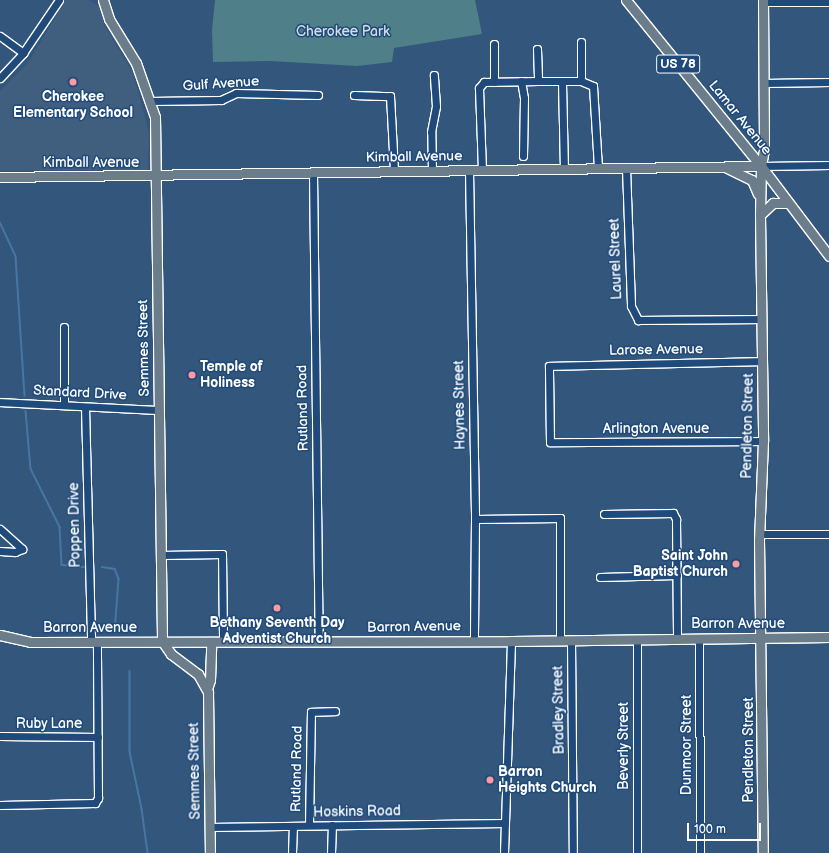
<!DOCTYPE html>
<style>
body{margin:0}
#map{position:relative;width:829px;height:853px;overflow:hidden;background:#32567c;font-family:"Balsamiq Sans",sans-serif}
div>[style]{position:absolute}
[style*='--x']{left:calc(var(--x)*1px);top:calc(var(--y)*1px);width:calc(var(--w)*1px);rotate:calc(var(--a)*1deg)}
.built>*{inset:0;background:#405e7e}
.green>*{inset:0;background:#4f7f89}
.stream>*{height:1.5px;margin:-0.75px;padding:0 0.75px;transform-origin:0.75px;border-radius:0.75px;background:#4876a4}
.roads{filter:drop-shadow(1px 0 #fff) drop-shadow(-1px 0 #fff) drop-shadow(0 1px #fff) drop-shadow(0 -1px #fff)}
.minor>*{height:7px;margin:-3.5px;padding:0 3.5px;transform-origin:3.5px;border-radius:3.5px;background:#1f4a7a}
.major>*{height:9px;margin:-4.5px;padding:0 4.5px;transform-origin:4.5px;border-radius:4.5px;background:#6b7d8b}
.dots>*{width:11px;height:11px;translate:-50% -50%;box-sizing:border-box;border:2px solid #1f4a7a;border-radius:50%}
span{translate:-50% -50%;white-space:nowrap;text-align:center;line-height:1.15;-webkit-text-stroke:3px #1f4a7a;paint-order:stroke}
.shield-label span{padding:1px 3px;background:#1f4a7a;border:1px solid;border-radius:3px;-webkit-text-stroke-width:0}
.shield-label{font-size:13px;color:#fff;font-weight:700}
.park-label{font-size:14px;color:#d3dfe2}
.street-label{font-size:14px;color:#fff}
.poi-label{font-size:14px;color:#fff;font-weight:700}
.left{translate:0 -50%;text-align:left}
.right{translate:-100% -50%;text-align:right}
.scale{position:absolute;left:687px;top:823px;width:74px;height:18px;box-sizing:border-box;border:2px solid #fff;border-top:0;padding-left:5px;font-size:12px;line-height:14px;white-space:nowrap;color:#fff;-webkit-text-stroke:3px #1f4a7a;paint-order:stroke}
</style>
<div id="map">
<div class="built">
<i style="clip-path:polygon(66px 0,88px 0,99px 6px,105px 26px,133px 73px,149px 132px,148px 170px,0 171px,0 91px,27px 64px)"></i>
</div>
<div class="green">
<i style="clip-path:polygon(215px 0,475px 0,482px 34px,394px 48px,392px 62px,357px 66px,270px 61px,213px 62px,212px 30px)"></i>
</div>
<div class="stream">
<i style="--x:0;--y:222;--w:38;--a:65"></i>
<i style="--x:16;--y:257;--w:139;--a:86.3"></i>
<i style="--x:26;--y:411;--w:58;--a:85.1"></i>
<i style="--x:31;--y:469;--w:65;--a:63.4"></i>
<i style="--x:60;--y:527;--w:38;--a:87"></i>
<i style="--x:62;--y:565;--w:22;--a:5"></i>
<i style="--x:102;--y:567;--w:13;--a:9"></i>
<i style="--x:115;--y:569;--w:11;--a:68"></i>
<i style="--x:119;--y:579;--w:54;--a:94.2"></i>
<i style="--x:130;--y:671;--w:81;--a:90"></i>
<i style="--x:130;--y:752;--w:58;--a:78.1"></i>
<i style="--x:142;--y:809;--w:44;--a:82.2"></i>
</div>
<div class="roads">
<div class="minor">
<i style="--x:763;--y:2;--w:66;--a:0"></i>
<i style="--x:0;--y:36;--w:29;--a:36"></i>
<i style="--x:581;--y:42;--w:39;--a:90"></i>
<i style="--x:494;--y:44;--w:38;--a:90"></i>
<i style="--x:537;--y:49;--w:32;--a:88"></i>
<i style="--x:0;--y:78;--w:34;--a:-47"></i>
<i style="--x:23;--y:53;--w:64;--a:-55.8"></i>
<i style="--x:521;--y:81;--w:17;--a:80"></i>
<i style="--x:524;--y:98;--w:58;--a:91"></i>
<i style="--x:562;--y:82;--w:87;--a:88.7"></i>
<i style="--x:764;--y:83;--w:65;--a:-0.9"></i>
<i style="--x:354;--y:95;--w:36;--a:2"></i>
<i style="--x:390;--y:96;--w:75;--a:86.9"></i>
<i style="--x:150;--y:101;--w:71;--a:-0.8"></i>
<i style="--x:221;--y:100;--w:17;--a:-25"></i>
<i style="--x:236;--y:93;--w:82;--a:1.4"></i>
<i style="--x:761;--y:166;--w:68;--a:-0.8"></i>
<i style="--x:626;--y:168;--w:138;--a:87.9"></i>
<i style="--x:631;--y:306;--w:16;--a:63"></i>
<i style="--x:638;--y:320;--w:124;--a:-0.5"></i>
<i style="--x:469;--y:170;--w:349;--a:89"></i>
<i style="--x:475;--y:519;--w:121;--a:90.5"></i>
<i style="--x:482;--y:170;--w:82;--a:-92.1"></i>
<i style="--x:479;--y:88;--w:8;--a:-50"></i>
<i style="--x:484;--y:82;--w:54;--a:-1.1"></i>
<i style="--x:538;--y:81;--w:43;--a:0"></i>
<i style="--x:581;--y:81;--w:13;--a:23"></i>
<i style="--x:593;--y:86;--w:82;--a:86.5"></i>
<i style="--x:432;--y:171;--w:39;--a:-91"></i>
<i style="--x:431;--y:132;--w:26;--a:-79"></i>
<i style="--x:436;--y:106;--w:31;--a:-94"></i>
<i style="--x:313;--y:173;--w:469;--a:89.3"></i>
<i style="--x:64;--y:327;--w:78;--a:90"></i>
<i style="--x:0;--y:402;--w:159;--a:2.9"></i>
<i style="--x:85;--y:407;--w:235;--a:88.5"></i>
<i style="--x:763;--y:441;--w:213;--a:179.7"></i>
<i style="--x:550;--y:442;--w:76;--a:-90.8"></i>
<i style="--x:549;--y:366;--w:214;--a:-1.3"></i>
<i style="--x:604;--y:514;--w:69;--a:-0.8"></i>
<i style="--x:673;--y:513;--w:7;--a:63"></i>
<i style="--x:676;--y:519;--w:119;--a:89.5"></i>
<i style="--x:475;--y:519;--w:85;--a:-0.7"></i>
<i style="--x:560;--y:518;--w:122;--a:90"></i>
<i style="--x:0;--y:529;--w:30;--a:42"></i>
<i style="--x:22;--y:549;--w:8;--a:157"></i>
<i style="--x:15;--y:552;--w:15;--a:-176"></i>
<i style="--x:759;--y:534;--w:70;--a:0"></i>
<i style="--x:161;--y:555;--w:61;--a:-0.9"></i>
<i style="--x:222;--y:554;--w:88;--a:89.3"></i>
<i style="--x:600;--y:577;--w:77;--a:-1.5"></i>
<i style="--x:699;--y:638;--w:215;--a:89.7"></i>
<i style="--x:571;--y:640;--w:213;--a:89.5"></i>
<i style="--x:0;--y:736;--w:98;--a:0.6"></i>
<i style="--x:95;--y:803;--w:6;--a:-59"></i>
<i style="--x:98;--y:798;--w:156;--a:-90.4"></i>
<i style="--x:0;--y:805;--w:95;--a:-1.2"></i>
<i style="--x:309;--y:825;--w:113;--a:-89"></i>
<i style="--x:311;--y:712;--w:24;--a:-2"></i>
<i style="--x:210;--y:827;--w:295;--a:-0.8"></i>
<i style="--x:292;--y:853;--w:27;--a:-88"></i>
<i style="--x:331;--y:853;--w:28;--a:-88"></i>
<i style="--x:504;--y:853;--w:212;--a:-88.1"></i>
<i style="--x:637;--y:853;--w:214;--a:-90"></i>
</div>
<div class="major">
<i style="--x:103;--y:0;--w:20;--a:72"></i>
<i style="--x:109;--y:19;--w:52;--a:58.5"></i>
<i style="--x:136;--y:63;--w:57;--a:70.6"></i>
<i style="--x:155;--y:117;--w:524;--a:89.23"></i>
<i style="--x:162;--y:641;--w:16;--a:55"></i>
<i style="--x:171;--y:654;--w:34;--a:37"></i>
<i style="--x:198;--y:674;--w:21;--a:61"></i>
<i style="--x:208;--y:692;--w:161;--a:89.3"></i>
<i style="--x:626;--y:0;--w:214;--a:50.9"></i>
<i style="--x:761;--y:166;--w:113;--a:52.9"></i>
<i style="--x:763;--y:0;--w:150;--a:89.6"></i>
<i style="--x:764;--y:150;--w:16;--a:101"></i>
<i style="--x:761;--y:166;--w:49;--a:91.2"></i>
<i style="--x:760;--y:215;--w:226;--a:89.2"></i>
<i style="--x:763;--y:441;--w:99;--a:92.3"></i>
<i style="--x:759;--y:540;--w:313;--a:89.3"></i>
<i style="--x:727;--y:168;--w:28;--a:26"></i>
<i style="--x:752;--y:180;--w:15;--a:67"></i>
<i style="--x:0;--y:177;--w:761;--a:-0.83"></i>
<i style="--x:760;--y:215;--w:18;--a:-43"></i>
<i style="--x:773;--y:203;--w:15;--a:0"></i>
<i style="--x:0;--y:635;--w:31;--a:13"></i>
<i style="--x:30;--y:642;--w:481;--a:-0.1"></i>
<i style="--x:511;--y:641;--w:318;--a:-0.7"></i>
<i style="--x:207;--y:689;--w:9;--a:-72"></i>
<i style="--x:210;--y:680;--w:38;--a:-88"></i>
</div>
</div>
<div class="dots">
<i style="left:73px;top:82px;background:#ff9aa2"></i>
<i style="left:192px;top:375px;background:#ff9aa2"></i>
<i style="left:736px;top:564px;background:#ff9aa2"></i>
<i style="left:277px;top:608px;background:#ff9aa2"></i>
<i style="left:490px;top:780px;background:#ff9aa2"></i>
</div>
<div class="shield-label">
<span style="left:678px;top:64px">US 78</span>
</div>
<div class="park-label">
<span style="left:343px;top:32px">Cherokee Park</span>
</div>
<div class="street-label">
<span style="left:221px;top:84px;rotate:-4deg">Gulf Avenue</span>
<span style="left:740px;top:118px;rotate:51deg">Lamar Avenue</span>
<span style="left:414px;top:157px;rotate:-1deg">Kimball Avenue</span>
<span style="left:91px;top:163px">Kimball Avenue</span>
<span style="left:616px;top:259px;rotate:-92deg">Laurel Street</span>
<span style="left:144px;top:348px;rotate:-91deg">Semmes Street</span>
<span style="left:656px;top:350px;rotate:-1deg">Larose Avenue</span>
<span style="left:80px;top:393px;rotate:3deg">Standard Drive</span>
<span style="left:460px;top:405px;rotate:-91deg">Haynes Street</span>
<span style="left:303px;top:408px;rotate:-91deg">Rutland Road</span>
<span style="left:748px;top:426px;rotate:-89deg">Pendleton Street</span>
<span style="left:656px;top:429px">Arlington Avenue</span>
<span style="left:75px;top:525px;rotate:-91deg">Poppen Drive</span>
<span style="left:738px;top:624px">Barron Avenue</span>
<span style="left:414px;top:627px;rotate:-1deg">Barron Avenue</span>
<span style="left:90px;top:628px">Barron Avenue</span>
<span style="left:559px;top:710px;rotate:-91deg">Bradley Street</span>
<span style="left:49px;top:724px">Ruby Lane</span>
<span style="left:687px;top:745px;rotate:-90deg">Dunmoor Street</span>
<span style="left:624px;top:746px;rotate:-90deg">Beverly Street</span>
<span style="left:749px;top:750px;rotate:-90deg">Pendleton Street</span>
<span style="left:297px;top:769px;rotate:-89deg">Rutland Road</span>
<span style="left:195px;top:771px;rotate:-91deg">Semmes Street</span>
<span style="left:357px;top:812px;rotate:-1deg">Hoskins Road</span>
</div>
<div class="poi-label">
<span style="left:73px;top:105px">Cherokee<br>Elementary School</span>
<span class="left" style="left:200px;top:375px">Temple of<br>Holiness</span>
<span class="right" style="left:728px;top:564px">Saint John<br>Baptist Church</span>
<span style="left:277px;top:631px">Bethany Seventh Day<br>Adventist Church</span>
<span class="left" style="left:498px;top:780px">Barron<br>Heights Church</span>
</div>
<div class="scale">100 m</div>
</div>
